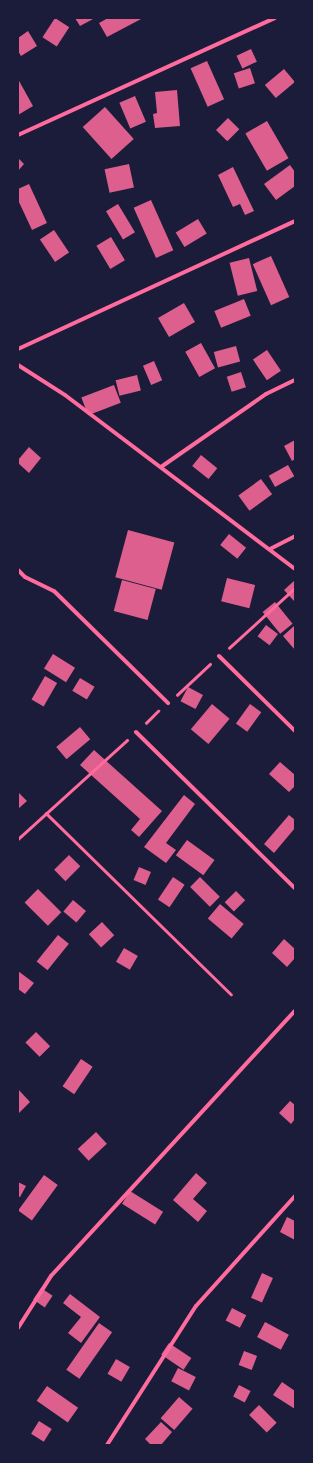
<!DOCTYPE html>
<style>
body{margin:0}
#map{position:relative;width:313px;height:1463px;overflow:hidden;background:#1b1b3a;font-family:"Roboto Serif",serif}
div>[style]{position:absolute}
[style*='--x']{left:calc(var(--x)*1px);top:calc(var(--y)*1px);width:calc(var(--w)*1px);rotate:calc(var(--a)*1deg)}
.building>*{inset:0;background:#dd5f8e;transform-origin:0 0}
.path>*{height:2.5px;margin:-1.25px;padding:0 1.25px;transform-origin:1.25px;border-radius:1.25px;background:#ff6b9d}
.minor>*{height:4px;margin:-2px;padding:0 2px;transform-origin:2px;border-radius:2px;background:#ff6b9d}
span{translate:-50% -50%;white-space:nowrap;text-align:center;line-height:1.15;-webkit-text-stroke:3px #1b1b3a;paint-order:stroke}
.frame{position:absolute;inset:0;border:19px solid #1b1b3a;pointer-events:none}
</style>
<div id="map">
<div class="building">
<i style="left:55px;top:18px;width:17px;height:23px;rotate:33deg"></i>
<i style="clip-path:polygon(75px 18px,95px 18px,80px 26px)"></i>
<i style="clip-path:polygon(108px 18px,143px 18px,107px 37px,99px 23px)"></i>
<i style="clip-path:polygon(28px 31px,37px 46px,21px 56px,18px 51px,18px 38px)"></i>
<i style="left:251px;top:49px;width:14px;height:16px;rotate:65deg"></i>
<i style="left:207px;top:61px;width:42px;height:18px;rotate:66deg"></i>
<i style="left:250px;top:68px;width:16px;height:17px;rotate:72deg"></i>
<i style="left:284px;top:69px;width:17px;height:25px;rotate:50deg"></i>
<i style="clip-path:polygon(18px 79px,33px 106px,18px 115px)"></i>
<i style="clip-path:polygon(177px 90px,180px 126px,155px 128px,153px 114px,157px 113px,155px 92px)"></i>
<i style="left:135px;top:96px;width:28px;height:17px;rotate:67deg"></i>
<i style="left:105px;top:107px;width:43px;height:30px;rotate:48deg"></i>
<i style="left:228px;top:118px;width:16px;height:17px;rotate:45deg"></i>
<i style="left:267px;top:121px;width:43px;height:25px;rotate:60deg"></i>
<i style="clip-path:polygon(18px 158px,24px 164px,18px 171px)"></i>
<i style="left:129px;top:164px;width:24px;height:25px;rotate:78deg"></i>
<i style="clip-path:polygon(290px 165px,295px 172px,295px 186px,276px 200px,264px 184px)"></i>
<i style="clip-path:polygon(233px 167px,254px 211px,245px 215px,240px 204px,233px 207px,218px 175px)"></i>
<i style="clip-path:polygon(29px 184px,47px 223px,32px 230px,18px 200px,18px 189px)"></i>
<i style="left:151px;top:200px;width:55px;height:19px;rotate:66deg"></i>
<i style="left:118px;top:204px;width:33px;height:14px;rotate:59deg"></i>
<i style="left:198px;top:219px;width:17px;height:26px;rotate:59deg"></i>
<i style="left:54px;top:230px;width:27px;height:17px;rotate:56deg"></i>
<i style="left:111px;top:237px;width:27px;height:17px;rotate:59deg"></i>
<i style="left:271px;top:256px;width:45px;height:20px;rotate:66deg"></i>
<i style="left:249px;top:258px;width:34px;height:20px;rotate:76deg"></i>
<i style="left:244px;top:299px;width:18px;height:32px;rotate:68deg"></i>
<i style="left:184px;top:303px;width:22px;height:30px;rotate:60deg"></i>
<i style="left:201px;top:343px;width:29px;height:18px;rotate:61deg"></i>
<i style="left:236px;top:346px;width:16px;height:23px;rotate:75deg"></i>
<i style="left:267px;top:350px;width:25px;height:17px;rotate:56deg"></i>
<i style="left:154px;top:361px;width:21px;height:12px;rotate:67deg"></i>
<i style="left:241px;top:372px;width:16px;height:15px;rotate:72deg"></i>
<i style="left:137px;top:375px;width:16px;height:22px;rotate:76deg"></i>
<i style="left:114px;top:385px;width:19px;height:35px;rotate:69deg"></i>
<i style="clip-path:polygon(295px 440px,295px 459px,292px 461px,284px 446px)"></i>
<i style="clip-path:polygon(29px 447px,41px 458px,29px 473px,18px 463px,18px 460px)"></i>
<i style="left:201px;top:455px;width:21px;height:14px;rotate:39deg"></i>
<i style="left:288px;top:465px;width:13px;height:22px;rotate:61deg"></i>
<i style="left:261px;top:479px;width:19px;height:28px;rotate:54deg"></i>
<i style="left:128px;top:530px;width:48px;height:49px;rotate:15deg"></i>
<i style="left:229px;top:534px;width:22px;height:14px;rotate:39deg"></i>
<i style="left:227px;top:578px;width:29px;height:24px;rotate:14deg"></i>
<i style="left:122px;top:580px;width:35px;height:32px;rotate:15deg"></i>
<i style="clip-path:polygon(295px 580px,295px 600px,294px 601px,284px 590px)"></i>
<i style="left:275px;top:602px;width:28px;height:16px;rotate:51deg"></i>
<i style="left:266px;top:625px;width:15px;height:14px;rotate:37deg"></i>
<i style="clip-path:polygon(295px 625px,295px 650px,283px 636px)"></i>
<i style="left:53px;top:654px;width:26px;height:17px;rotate:32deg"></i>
<i style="left:45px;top:676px;width:14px;height:27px;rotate:30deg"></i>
<i style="left:80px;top:678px;width:17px;height:15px;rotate:31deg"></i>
<i style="left:188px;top:687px;width:17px;height:16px;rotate:28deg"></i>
<i style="left:212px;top:704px;width:23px;height:33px;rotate:40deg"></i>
<i style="left:250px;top:704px;width:14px;height:24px;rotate:36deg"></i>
<i style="left:80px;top:727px;width:16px;height:31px;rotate:50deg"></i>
<i style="clip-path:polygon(94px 750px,162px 811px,139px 837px,131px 830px,140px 819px,80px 765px)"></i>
<i style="clip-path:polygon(280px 762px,295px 775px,295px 786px,289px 792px,269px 774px)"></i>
<i style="clip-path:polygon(18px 792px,27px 801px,18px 809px)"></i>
<i style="clip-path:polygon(184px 795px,195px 804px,166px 843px,176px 850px,166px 863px,144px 847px)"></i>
<i style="clip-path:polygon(289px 815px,295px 820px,295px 828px,274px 853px,264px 844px)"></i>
<i style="left:187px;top:840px;width:34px;height:19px;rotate:36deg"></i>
<i style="left:69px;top:855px;width:16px;height:21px;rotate:45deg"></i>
<i style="left:139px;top:867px;width:13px;height:14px;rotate:23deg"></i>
<i style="left:173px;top:877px;width:14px;height:27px;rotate:34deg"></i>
<i style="left:200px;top:877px;width:28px;height:14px;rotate:45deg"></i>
<i style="left:38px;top:889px;width:33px;height:19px;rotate:45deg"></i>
<i style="left:236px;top:891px;width:13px;height:16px;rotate:45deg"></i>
<i style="left:73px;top:900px;width:17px;height:15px;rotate:40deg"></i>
<i style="left:220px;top:904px;width:31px;height:19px;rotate:40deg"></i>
<i style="left:102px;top:922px;width:18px;height:18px;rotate:47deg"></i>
<i style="left:58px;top:935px;width:14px;height:34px;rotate:39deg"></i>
<i style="clip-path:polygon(284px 939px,295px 949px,295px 958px,287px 967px,272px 953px)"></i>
<i style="left:124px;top:948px;width:16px;height:16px;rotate:30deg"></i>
<i style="clip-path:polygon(18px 971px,34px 983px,25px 994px,18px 989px)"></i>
<i style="left:36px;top:1032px;width:20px;height:15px;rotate:45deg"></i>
<i style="left:81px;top:1059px;width:14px;height:33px;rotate:34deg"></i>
<i style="clip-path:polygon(18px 1089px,30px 1102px,18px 1114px)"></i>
<i style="clip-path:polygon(290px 1101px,295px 1105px,295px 1119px,291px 1124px,279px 1113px)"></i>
<i style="left:96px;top:1132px;width:16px;height:25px;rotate:47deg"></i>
<i style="clip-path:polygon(196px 1173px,207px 1183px,193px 1199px,207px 1211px,198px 1222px,173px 1200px)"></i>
<i style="left:44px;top:1175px;width:17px;height:44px;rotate:36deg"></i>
<i style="clip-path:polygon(18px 1182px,26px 1186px,20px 1197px,18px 1196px)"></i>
<i style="left:130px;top:1191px;width:39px;height:15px;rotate:32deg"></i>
<i style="clip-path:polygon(287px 1217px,295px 1221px,295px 1240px,280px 1232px)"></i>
<i style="left:262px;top:1273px;width:12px;height:27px;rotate:24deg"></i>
<i style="left:41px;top:1288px;width:14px;height:14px;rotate:34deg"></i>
<i style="clip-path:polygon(70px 1294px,100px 1317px,81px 1343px,68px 1333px,81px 1317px,63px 1303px)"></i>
<i style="left:232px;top:1308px;width:16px;height:14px;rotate:27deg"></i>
<i style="left:265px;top:1322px;width:27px;height:17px;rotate:28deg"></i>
<i style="left:99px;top:1323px;width:16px;height:57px;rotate:35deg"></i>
<i style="left:169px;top:1343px;width:27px;height:14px;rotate:34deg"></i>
<i style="left:244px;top:1351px;width:14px;height:15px;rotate:21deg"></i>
<i style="left:116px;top:1359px;width:16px;height:17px;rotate:30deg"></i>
<i style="left:178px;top:1368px;width:20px;height:15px;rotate:27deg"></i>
<i style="clip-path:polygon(282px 1382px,295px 1391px,295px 1409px,273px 1395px)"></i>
<i style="left:239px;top:1385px;width:13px;height:13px;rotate:27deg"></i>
<i style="left:47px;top:1386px;width:38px;height:18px;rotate:35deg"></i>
<i style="left:179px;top:1397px;width:18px;height:28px;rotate:41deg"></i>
<i style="left:259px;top:1405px;width:25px;height:14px;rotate:45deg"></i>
<i style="left:39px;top:1421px;width:15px;height:15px;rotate:32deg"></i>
<i style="clip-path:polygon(161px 1422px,172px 1432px,161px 1445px,151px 1445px,145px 1439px)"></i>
</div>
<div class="path">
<i style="--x:229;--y:648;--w:89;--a:-42.3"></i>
<i style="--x:177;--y:695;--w:45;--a:-43.2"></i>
<i style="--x:146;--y:723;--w:17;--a:-45"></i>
<i style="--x:46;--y:813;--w:259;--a:44.4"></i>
<i style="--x:18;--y:839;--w:147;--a:-42.2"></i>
</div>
<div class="minor">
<i style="--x:18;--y:135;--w:282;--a:-24.5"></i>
<i style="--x:18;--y:349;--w:305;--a:-24.8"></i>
<i style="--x:18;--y:365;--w:56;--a:32.6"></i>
<i style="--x:65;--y:395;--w:288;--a:37.1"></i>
<i style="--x:161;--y:467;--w:128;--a:-34.8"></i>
<i style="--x:266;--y:394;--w:32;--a:-26"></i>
<i style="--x:270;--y:549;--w:28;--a:-27"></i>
<i style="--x:18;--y:570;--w:10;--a:45"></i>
<i style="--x:25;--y:577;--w:32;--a:26"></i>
<i style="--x:54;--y:591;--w:160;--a:44.5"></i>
<i style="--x:219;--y:656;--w:107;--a:44.6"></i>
<i style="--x:136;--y:732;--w:223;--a:44.5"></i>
<i style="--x:18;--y:1328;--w:62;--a:-57.6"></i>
<i style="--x:51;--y:1276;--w:360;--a:-47.4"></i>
<i style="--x:107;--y:1445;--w:165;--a:-57.4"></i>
<i style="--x:196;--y:1306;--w:148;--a:-48"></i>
</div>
<div class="frame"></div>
</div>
